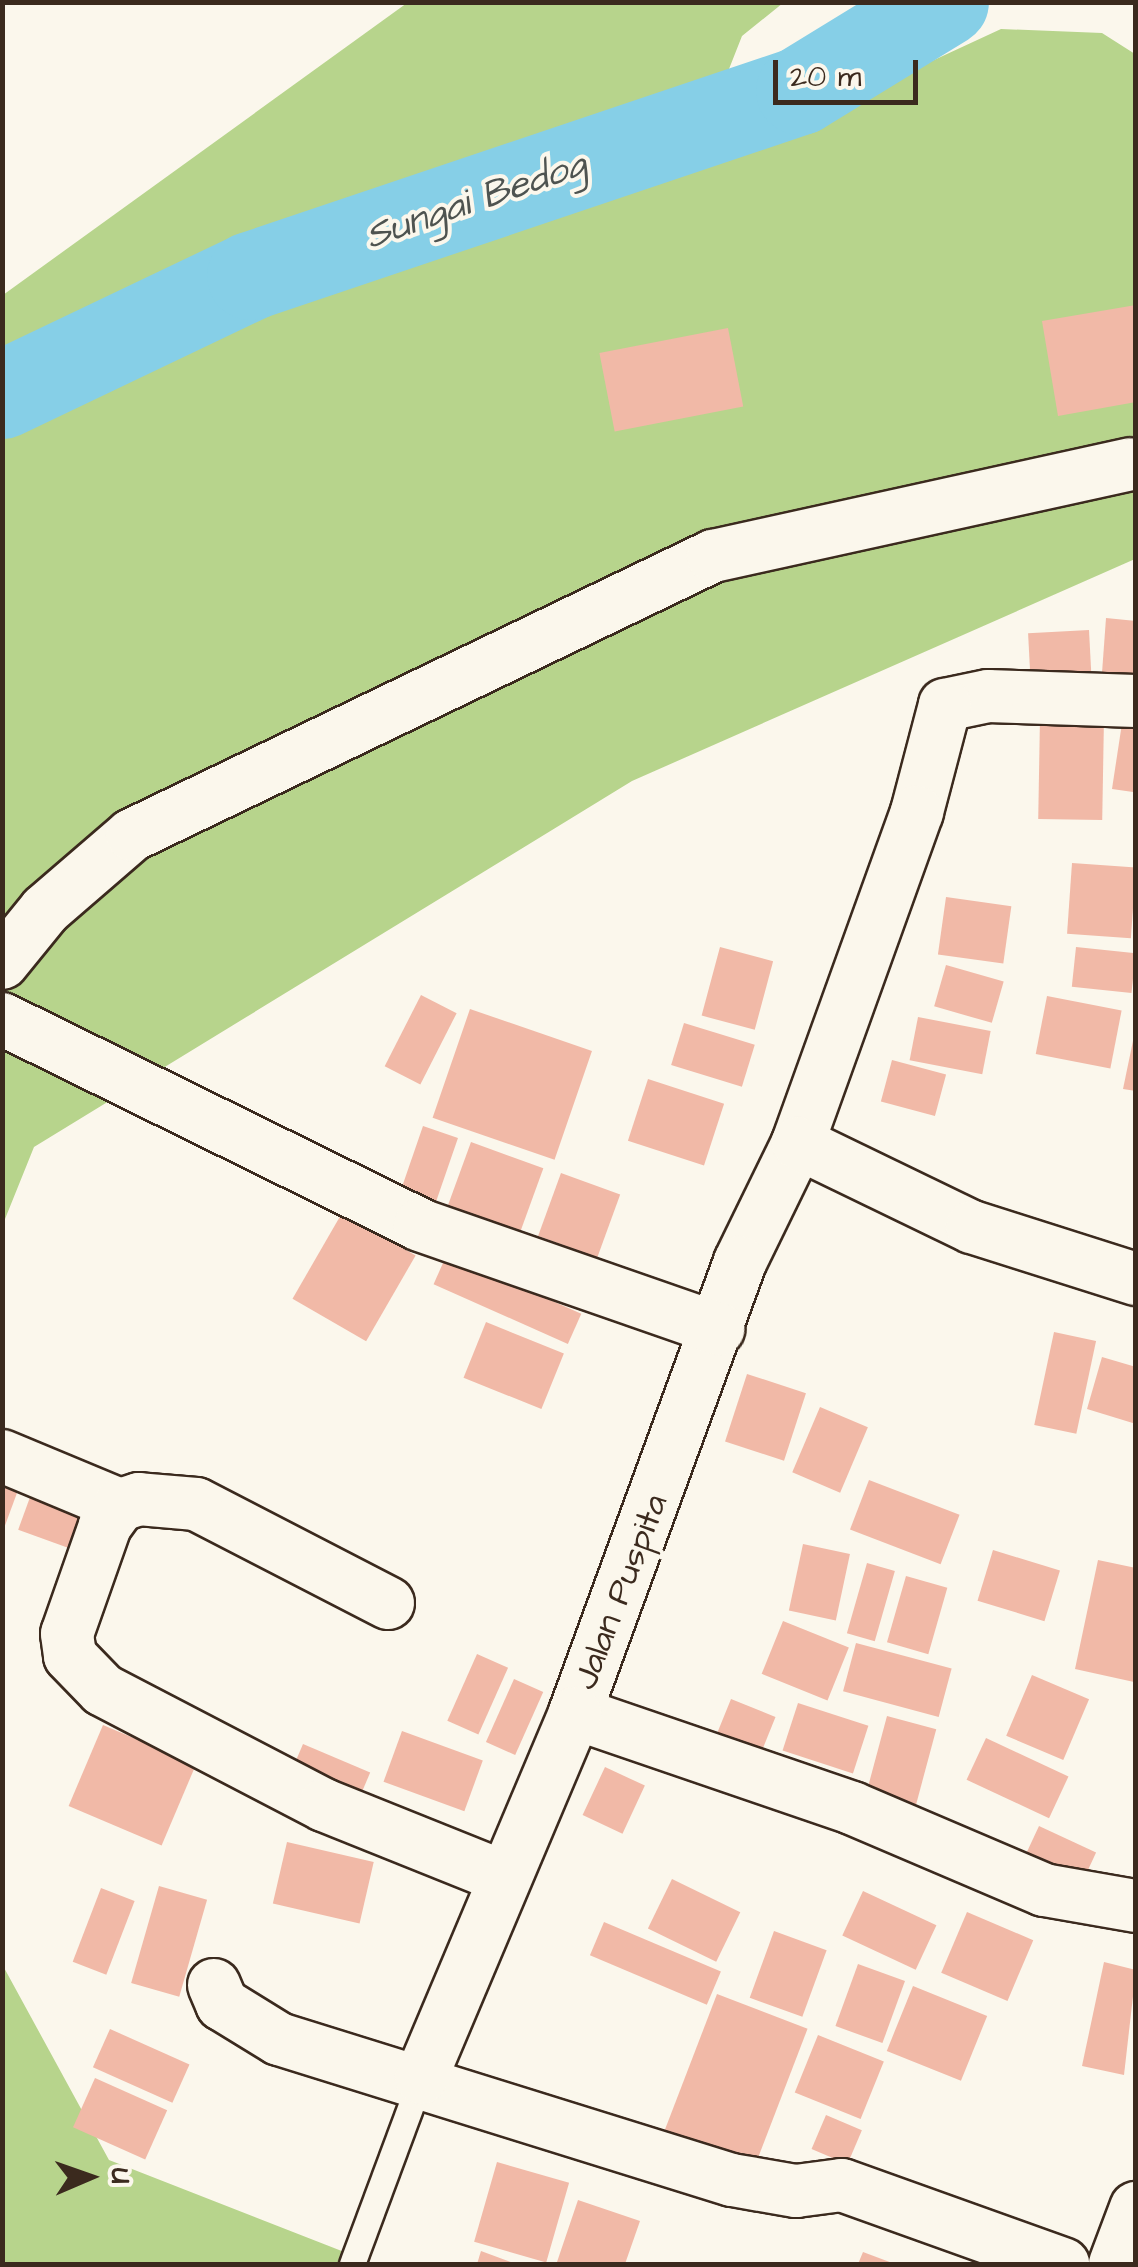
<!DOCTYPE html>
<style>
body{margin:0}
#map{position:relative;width:1138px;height:2267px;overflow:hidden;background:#fbf7ec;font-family:"Architects Daughter",sans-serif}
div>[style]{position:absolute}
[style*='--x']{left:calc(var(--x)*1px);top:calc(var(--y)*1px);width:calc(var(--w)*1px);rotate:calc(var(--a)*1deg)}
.green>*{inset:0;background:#b7d48c}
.river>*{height:88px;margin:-44px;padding:0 44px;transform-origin:44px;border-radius:44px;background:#86cfe7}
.building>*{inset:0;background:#f1b9a7;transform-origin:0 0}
.roads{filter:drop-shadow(2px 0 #3b2a1e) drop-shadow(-2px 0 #3b2a1e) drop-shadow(0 2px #3b2a1e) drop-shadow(0 -2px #3b2a1e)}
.service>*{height:25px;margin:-12.5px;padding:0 12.5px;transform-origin:12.5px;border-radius:12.5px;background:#fbf7ec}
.minor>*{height:52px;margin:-26px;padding:0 26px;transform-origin:26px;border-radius:26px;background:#fbf7ec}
span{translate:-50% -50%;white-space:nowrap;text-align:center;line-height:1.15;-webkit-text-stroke:8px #fbf7ec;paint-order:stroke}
.street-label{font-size:35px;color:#3b2a1e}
.water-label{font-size:38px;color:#4e5350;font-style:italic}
.frame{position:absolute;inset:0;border:5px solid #3b2a1e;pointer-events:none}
.north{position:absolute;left:40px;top:2127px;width:100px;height:100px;-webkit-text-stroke:8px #fbf7ec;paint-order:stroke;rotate:88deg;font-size:28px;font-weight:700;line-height:40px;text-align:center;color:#3b2a1e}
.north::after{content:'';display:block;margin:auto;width:35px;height:45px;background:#3b2a1e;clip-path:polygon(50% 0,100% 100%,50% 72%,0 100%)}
.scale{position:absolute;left:773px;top:60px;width:145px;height:45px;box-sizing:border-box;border:5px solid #3b2a1e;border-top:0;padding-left:12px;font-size:30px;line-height:35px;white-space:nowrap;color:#3b2a1e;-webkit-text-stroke:8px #fbf7ec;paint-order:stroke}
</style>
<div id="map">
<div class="green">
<i style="clip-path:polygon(407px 3px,783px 3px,742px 36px,729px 69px,772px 135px,1001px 29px,1102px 33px,1135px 54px,1135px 559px,632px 781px,34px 1147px,3px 1224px,3px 295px)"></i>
<i style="clip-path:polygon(2px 1964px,109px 2160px,375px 2264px,3px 2264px)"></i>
</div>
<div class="river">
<i style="--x:2;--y:395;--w:276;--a:-25.5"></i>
<i style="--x:251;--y:276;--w:579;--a:-18.62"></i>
<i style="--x:800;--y:91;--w:170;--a:-31.5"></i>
</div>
<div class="building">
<i style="clip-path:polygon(1136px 305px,1136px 402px,1058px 416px,1042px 321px)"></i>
<i style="left:728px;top:328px;width:80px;height:131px;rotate:79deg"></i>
<i style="clip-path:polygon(1106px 618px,1136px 621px,1136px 676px,1102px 673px)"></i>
<i style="left:1089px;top:630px;width:41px;height:61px;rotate:87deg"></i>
<i style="clip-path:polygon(1124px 710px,1136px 712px,1133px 792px,1112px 789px)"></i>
<i style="left:1040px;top:717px;width:64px;height:102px;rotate:1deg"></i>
<i style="left:1072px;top:863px;width:64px;height:71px;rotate:4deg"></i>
<i style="left:946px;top:897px;width:66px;height:58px;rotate:8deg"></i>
<i style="left:720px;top:947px;width:55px;height:71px;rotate:15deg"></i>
<i style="left:1076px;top:947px;width:60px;height:40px;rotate:6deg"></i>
<i style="left:946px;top:965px;width:60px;height:43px;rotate:16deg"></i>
<i style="left:421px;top:995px;width:40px;height:80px;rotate:27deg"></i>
<i style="left:1047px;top:996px;width:76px;height:59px;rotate:11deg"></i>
<i style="left:470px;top:1009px;width:129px;height:115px;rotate:19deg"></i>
<i style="left:918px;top:1017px;width:74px;height:44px;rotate:11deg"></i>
<i style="left:684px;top:1023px;width:74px;height:44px;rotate:17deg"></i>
<i style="clip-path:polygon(1134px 1036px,1136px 1036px,1136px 1091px,1123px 1089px)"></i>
<i style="left:892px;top:1060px;width:56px;height:43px;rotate:15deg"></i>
<i style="left:648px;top:1079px;width:80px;height:65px;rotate:18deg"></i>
<i style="left:423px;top:1126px;width:37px;height:77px;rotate:19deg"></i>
<i style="left:471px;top:1142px;width:77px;height:82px;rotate:20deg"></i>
<i style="left:561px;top:1173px;width:63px;height:67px;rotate:20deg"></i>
<i style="left:342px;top:1213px;width:85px;height:99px;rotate:30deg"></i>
<i style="left:447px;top:1254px;width:147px;height:33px;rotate:24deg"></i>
<i style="left:486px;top:1322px;width:84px;height:60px;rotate:22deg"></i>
<i style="left:1054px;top:1332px;width:43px;height:95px;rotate:12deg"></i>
<i style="clip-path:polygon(1102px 1357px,1136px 1367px,1136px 1424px,1087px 1409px)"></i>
<i style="left:747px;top:1374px;width:62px;height:71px;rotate:18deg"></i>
<i style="left:820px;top:1407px;width:52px;height:71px;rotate:23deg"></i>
<i style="clip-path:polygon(2px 1475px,21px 1482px,3px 1531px,2px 1531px)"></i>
<i style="left:37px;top:1478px;width:72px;height:55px;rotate:20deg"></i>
<i style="left:869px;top:1480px;width:97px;height:53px;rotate:21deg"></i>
<i style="left:803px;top:1544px;width:48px;height:68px;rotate:12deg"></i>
<i style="left:993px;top:1550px;width:70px;height:53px;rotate:17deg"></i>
<i style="clip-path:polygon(1098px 1560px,1136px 1568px,1134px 1682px,1075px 1669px)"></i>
<i style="left:867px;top:1563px;width:29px;height:73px;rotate:16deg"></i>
<i style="left:906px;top:1576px;width:43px;height:69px;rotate:16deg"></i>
<i style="left:783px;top:1621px;width:71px;height:57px;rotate:22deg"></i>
<i style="left:856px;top:1643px;width:99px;height:50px;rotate:15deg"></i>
<i style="left:477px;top:1654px;width:34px;height:73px;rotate:24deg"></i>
<i style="left:1032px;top:1675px;width:62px;height:66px;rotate:23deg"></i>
<i style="left:514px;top:1679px;width:32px;height:69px;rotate:24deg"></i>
<i style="left:731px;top:1699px;width:48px;height:43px;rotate:22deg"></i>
<i style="left:798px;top:1703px;width:74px;height:50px;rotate:18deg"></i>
<i style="left:887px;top:1716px;width:51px;height:89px;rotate:15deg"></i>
<i style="left:103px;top:1725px;width:101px;height:88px;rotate:23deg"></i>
<i style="left:402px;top:1731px;width:86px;height:54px;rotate:20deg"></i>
<i style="left:986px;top:1738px;width:91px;height:46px;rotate:25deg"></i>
<i style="left:303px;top:1744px;width:73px;height:37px;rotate:23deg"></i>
<i style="left:605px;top:1767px;width:44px;height:53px;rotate:25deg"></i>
<i style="left:1039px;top:1826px;width:63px;height:46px;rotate:25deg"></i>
<i style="left:287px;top:1842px;width:89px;height:63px;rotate:13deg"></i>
<i style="left:672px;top:1879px;width:76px;height:55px;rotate:26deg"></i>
<i style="left:159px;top:1886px;width:50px;height:101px;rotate:16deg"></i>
<i style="left:101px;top:1888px;width:36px;height:79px;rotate:21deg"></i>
<i style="left:863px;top:1891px;width:81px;height:49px;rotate:25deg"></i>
<i style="left:967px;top:1912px;width:72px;height:66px;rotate:23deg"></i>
<i style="left:604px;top:1922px;width:127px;height:36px;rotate:23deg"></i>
<i style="left:774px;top:1931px;width:56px;height:71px;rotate:20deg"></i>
<i style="clip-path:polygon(1104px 1962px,1136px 1970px,1124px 2075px,1082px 2066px)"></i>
<i style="left:858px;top:1964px;width:50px;height:66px;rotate:20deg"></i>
<i style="left:913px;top:1986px;width:80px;height:70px;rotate:22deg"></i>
<i style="left:717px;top:1994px;width:97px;height:147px;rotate:21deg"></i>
<i style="left:110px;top:2029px;width:87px;height:42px;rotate:24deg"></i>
<i style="left:818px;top:2035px;width:71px;height:62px;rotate:22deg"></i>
<i style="left:95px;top:2078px;width:79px;height:54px;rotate:24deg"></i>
<i style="left:826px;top:2115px;width:39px;height:37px;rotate:23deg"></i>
<i style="left:497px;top:2162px;width:75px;height:83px;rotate:16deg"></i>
<i style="clip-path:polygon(578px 2200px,640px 2221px,625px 2264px,557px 2262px)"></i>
<i style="clip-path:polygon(481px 2251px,516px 2264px,477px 2264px)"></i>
<i style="clip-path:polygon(863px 2252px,895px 2264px,858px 2264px)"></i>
</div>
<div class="roads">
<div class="service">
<i style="--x:352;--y:2264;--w:198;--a:-69.6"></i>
</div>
<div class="minor">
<i style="--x:1136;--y:701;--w:148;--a:-178.1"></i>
<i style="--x:988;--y:696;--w:44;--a:168.2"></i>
<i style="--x:945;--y:705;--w:111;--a:104.7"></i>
<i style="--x:917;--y:812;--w:352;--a:109.8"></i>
<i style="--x:798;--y:1143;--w:132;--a:116"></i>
<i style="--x:740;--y:1262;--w:480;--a:110.1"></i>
<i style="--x:575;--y:1713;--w:293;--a:18.9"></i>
<i style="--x:852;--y:1808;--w:209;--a:23.1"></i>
<i style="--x:1044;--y:1890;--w:93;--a:9.9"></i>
<i style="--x:2;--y:963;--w:68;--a:-50.9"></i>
<i style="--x:45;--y:910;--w:115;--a:-40.8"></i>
<i style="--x:132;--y:835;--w:645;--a:-25.65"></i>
<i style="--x:713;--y:556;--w:427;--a:-12.4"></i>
<i style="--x:2;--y:1019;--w:466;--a:26.2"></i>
<i style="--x:420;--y:1225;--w:316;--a:19.2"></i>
<i style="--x:798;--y:1143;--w:193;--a:25.8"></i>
<i style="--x:972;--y:1227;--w:172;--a:17.6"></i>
<i style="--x:2;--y:1456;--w:128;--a:22.6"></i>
<i style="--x:388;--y:1603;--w:216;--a:-152.7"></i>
<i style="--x:196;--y:1504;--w:57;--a:-175"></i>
<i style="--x:139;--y:1499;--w:20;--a:162"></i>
<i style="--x:120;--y:1505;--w:26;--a:126"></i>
<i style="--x:105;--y:1526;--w:114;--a:109.4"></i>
<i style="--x:67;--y:1634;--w:22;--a:82"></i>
<i style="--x:70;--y:1656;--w:47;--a:45.9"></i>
<i style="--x:103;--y:1690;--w:249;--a:27.5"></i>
<i style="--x:324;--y:1805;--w:193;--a:21.9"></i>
<i style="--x:214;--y:1985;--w:21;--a:67"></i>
<i style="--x:222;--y:2004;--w:67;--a:31.6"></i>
<i style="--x:279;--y:2039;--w:474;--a:17.3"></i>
<i style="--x:732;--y:2180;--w:65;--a:9.8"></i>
<i style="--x:796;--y:2191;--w:46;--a:-7.4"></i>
<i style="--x:842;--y:2185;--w:235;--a:19.7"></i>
<i style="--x:421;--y:2078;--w:396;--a:-67.1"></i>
<i style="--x:1115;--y:2264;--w:60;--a:-69.4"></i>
</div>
</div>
<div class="street-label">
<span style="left:621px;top:1592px;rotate:-69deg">Jalan Puspita</span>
</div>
<div class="water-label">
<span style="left:476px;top:201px;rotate:-19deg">Sungai Bedog</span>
</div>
<div class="frame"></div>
<div class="north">U</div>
<div class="scale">20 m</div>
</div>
